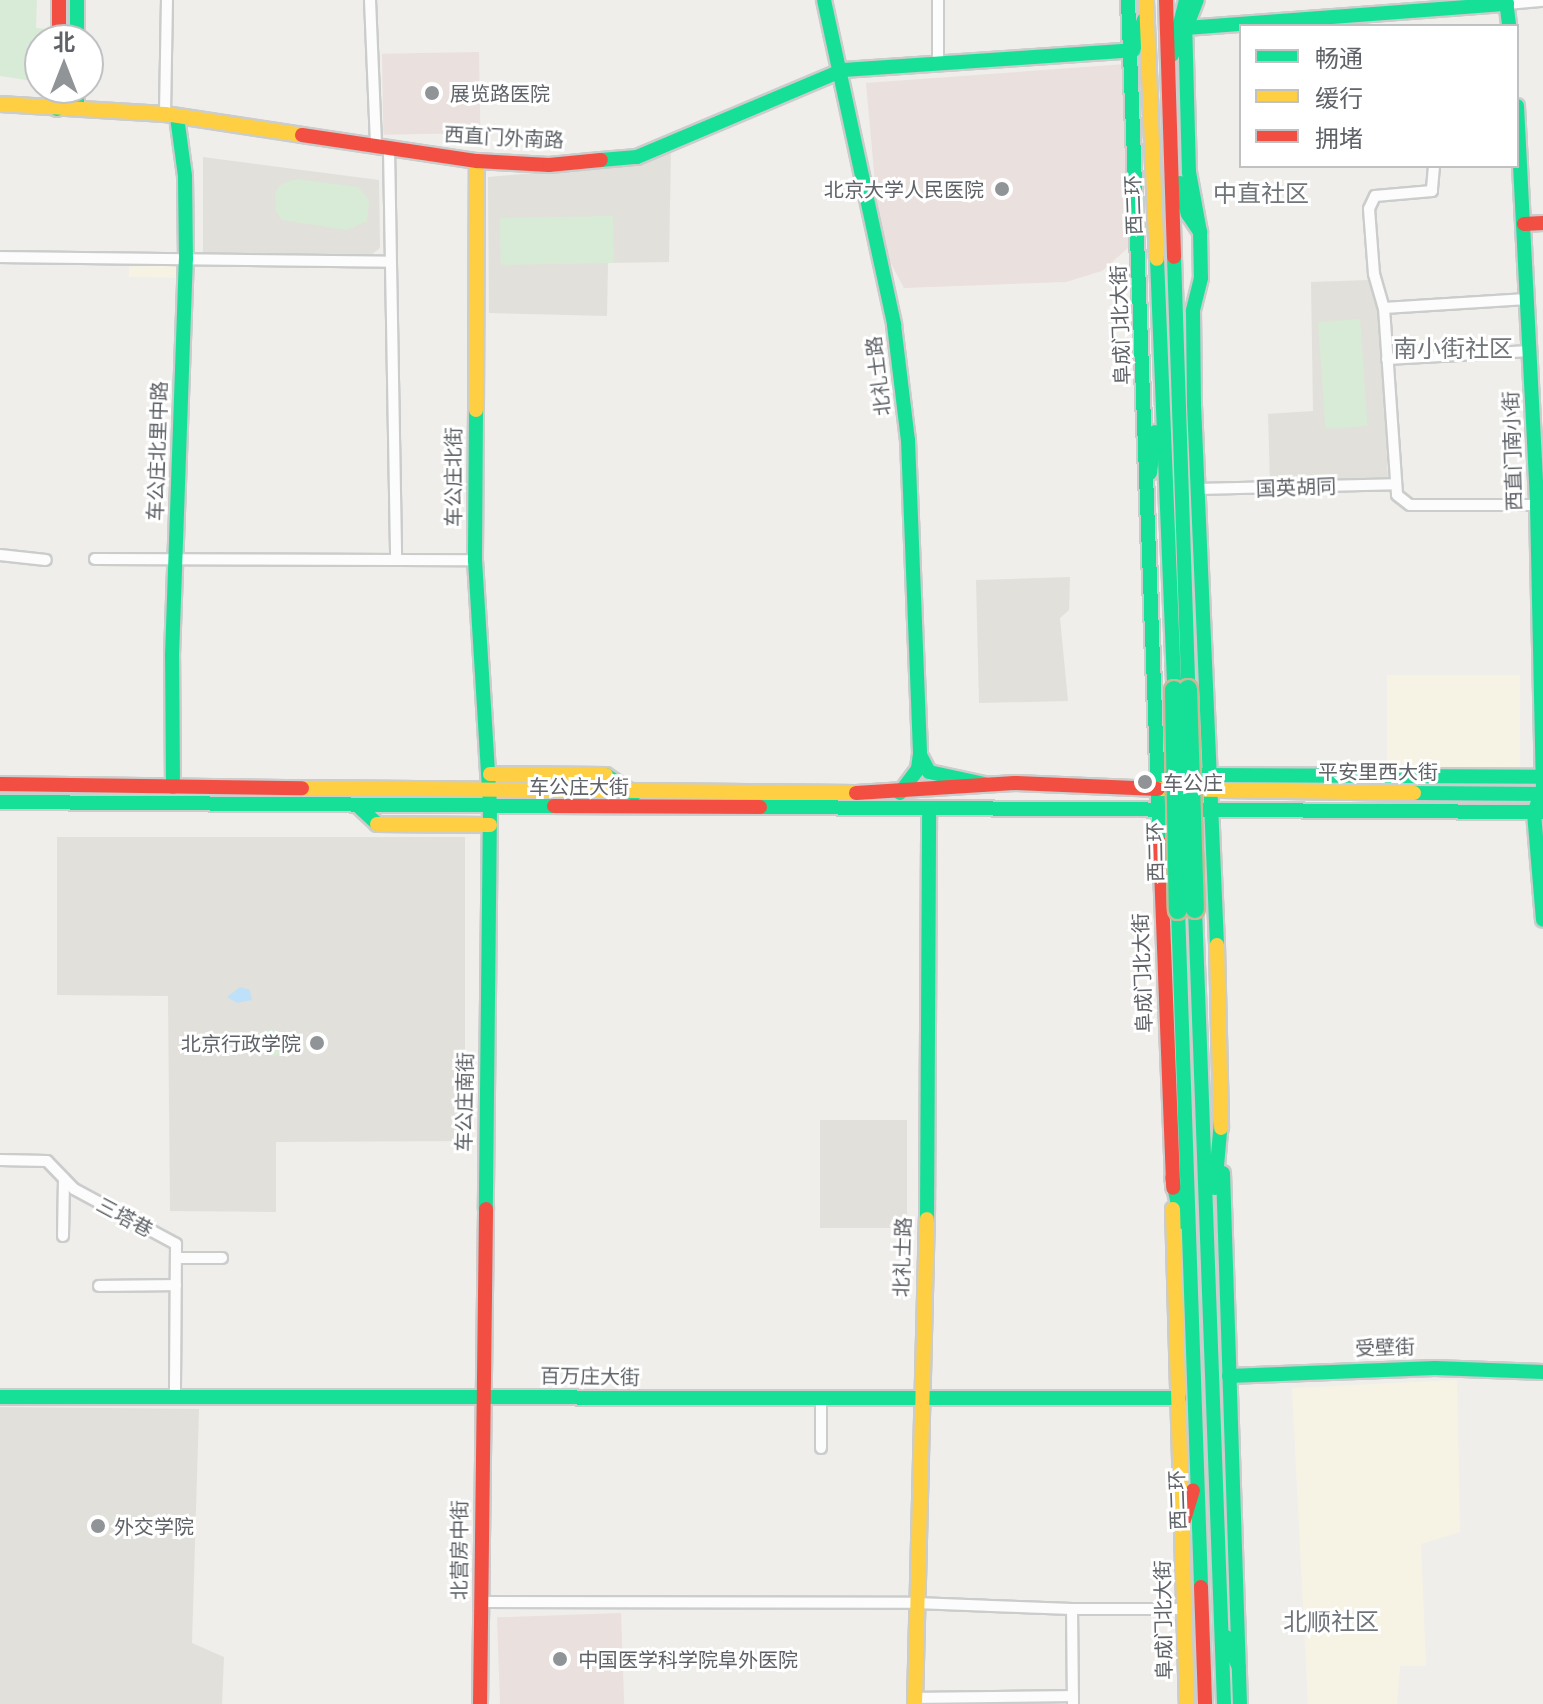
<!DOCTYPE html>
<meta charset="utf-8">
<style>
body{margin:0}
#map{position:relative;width:1543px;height:1704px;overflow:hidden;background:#efeeea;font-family:"Archivo Narrow","Noto Sans SC",sans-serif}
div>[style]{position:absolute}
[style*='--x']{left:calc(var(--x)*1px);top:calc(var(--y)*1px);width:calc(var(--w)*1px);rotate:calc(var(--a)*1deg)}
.commercial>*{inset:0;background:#f7f3e4;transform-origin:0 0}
.education>*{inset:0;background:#e2e0da;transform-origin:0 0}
.medical>*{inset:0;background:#eae0de;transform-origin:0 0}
.green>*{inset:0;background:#d8ebd6;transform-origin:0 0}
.round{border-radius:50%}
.water>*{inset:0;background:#bfe0f9}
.roads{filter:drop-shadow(2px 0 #cbcccc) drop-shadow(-2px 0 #cbcccc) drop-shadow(0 2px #cbcccc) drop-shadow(0 -2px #cbcccc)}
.street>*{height:10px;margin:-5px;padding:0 5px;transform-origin:5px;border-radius:5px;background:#fdfcfc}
.fast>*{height:14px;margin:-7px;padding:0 7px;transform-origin:7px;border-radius:7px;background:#16e098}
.slow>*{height:14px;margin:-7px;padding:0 7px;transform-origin:7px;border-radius:7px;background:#ffcf43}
.jam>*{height:14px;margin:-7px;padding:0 7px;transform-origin:7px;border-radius:7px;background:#f24e42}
.bridges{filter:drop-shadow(2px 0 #c8b996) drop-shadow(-2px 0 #c8b996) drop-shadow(0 2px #c8b996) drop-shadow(0 -2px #c8b996)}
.fast-bridge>*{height:18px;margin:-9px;padding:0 9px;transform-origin:9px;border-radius:9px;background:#16e098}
.dots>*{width:22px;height:22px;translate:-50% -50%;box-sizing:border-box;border:4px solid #fff;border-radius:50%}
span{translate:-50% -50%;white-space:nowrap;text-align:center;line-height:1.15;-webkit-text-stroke:6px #fff;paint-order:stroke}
.poi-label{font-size:20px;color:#5f6368}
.left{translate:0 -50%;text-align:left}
.right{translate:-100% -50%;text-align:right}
.street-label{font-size:20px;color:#5f6368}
.quarter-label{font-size:24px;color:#70757a}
.legend{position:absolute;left:1239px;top:24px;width:280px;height:144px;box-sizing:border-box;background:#fff;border:2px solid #bfc1c3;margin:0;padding:10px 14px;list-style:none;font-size:24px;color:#5f6368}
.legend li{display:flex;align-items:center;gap:16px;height:40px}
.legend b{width:40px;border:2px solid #bfc1c3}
.north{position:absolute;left:24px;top:24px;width:80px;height:80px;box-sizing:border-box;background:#fff;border:2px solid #bfc1c3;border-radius:50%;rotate:0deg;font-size:22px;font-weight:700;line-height:32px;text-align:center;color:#5f6368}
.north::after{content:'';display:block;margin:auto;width:28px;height:36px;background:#919496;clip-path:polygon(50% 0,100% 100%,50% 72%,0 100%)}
</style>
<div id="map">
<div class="commercial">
<i style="left:129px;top:261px;width:50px;height:16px;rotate:1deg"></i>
<i style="left:1387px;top:675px;width:133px;height:92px"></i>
<i style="clip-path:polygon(1457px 1380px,1460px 1532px,1421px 1544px,1426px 1666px,1400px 1666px,1397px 1704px,1308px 1704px,1292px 1388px)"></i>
</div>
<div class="education">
<i style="clip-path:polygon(671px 149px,669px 262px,608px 263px,607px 316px,489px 313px,488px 177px,639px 164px)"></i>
<i style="clip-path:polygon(203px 157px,379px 180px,380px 248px,368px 257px,203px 256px)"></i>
<i style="clip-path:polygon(1368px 280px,1380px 307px,1388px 480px,1270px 485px,1268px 414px,1313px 411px,1311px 282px)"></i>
<i style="clip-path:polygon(1070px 577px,1069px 610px,1060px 618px,1068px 701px,979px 703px,976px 580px)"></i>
<i style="clip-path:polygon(57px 837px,465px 837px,465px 1141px,276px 1142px,276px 1212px,170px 1211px,168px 996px,57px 995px)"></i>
<i style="left:820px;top:1120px;width:87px;height:108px"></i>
<i style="clip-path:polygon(0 1407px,199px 1409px,192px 1643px,224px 1657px,222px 1704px,0 1704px)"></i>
</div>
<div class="medical">
<i style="left:479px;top:52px;width:81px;height:97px;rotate:89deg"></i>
<i style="clip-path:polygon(1126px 64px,1129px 247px,1102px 271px,1066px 282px,904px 288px,888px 258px,877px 204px,866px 83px)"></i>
<i style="left:621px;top:1613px;width:91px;height:124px;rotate:88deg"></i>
</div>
<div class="green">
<i style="clip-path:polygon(0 0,37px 0,36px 28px,48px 29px,48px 40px,40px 40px,40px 66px,27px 80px,0 76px)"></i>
<i style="clip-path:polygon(296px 179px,358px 187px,369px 200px,367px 221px,347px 230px,282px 220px,276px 211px,275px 194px,280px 185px)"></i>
<i style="left:613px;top:216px;width:47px;height:113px;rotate:89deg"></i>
<i style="left:1360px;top:319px;width:107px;height:42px;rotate:86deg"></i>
<i class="round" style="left:259px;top:1030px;width:26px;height:26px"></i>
</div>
<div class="water">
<i style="clip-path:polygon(240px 987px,250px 990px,252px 1000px,237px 1003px,227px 997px)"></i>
</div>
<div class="roads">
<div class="street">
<i style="--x:370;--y:0;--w:143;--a:87.6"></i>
<i style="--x:1507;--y:4;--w:36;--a:-5"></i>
<i style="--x:938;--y:63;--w:63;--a:-90"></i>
<i style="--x:165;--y:114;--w:114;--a:-89"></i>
<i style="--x:389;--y:149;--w:411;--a:89"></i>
<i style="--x:1434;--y:166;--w:25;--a:95"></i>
<i style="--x:1432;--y:191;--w:57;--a:175"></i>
<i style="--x:1375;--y:196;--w:14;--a:115"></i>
<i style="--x:1369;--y:209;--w:65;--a:85.6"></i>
<i style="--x:1374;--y:274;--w:35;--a:74"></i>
<i style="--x:1384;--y:308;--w:187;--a:86"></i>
<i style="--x:1397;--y:495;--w:16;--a:38"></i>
<i style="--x:1410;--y:505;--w:127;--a:0"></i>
<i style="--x:0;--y:257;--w:389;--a:0.7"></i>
<i style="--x:1384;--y:308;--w:143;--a:-3.6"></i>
<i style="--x:1387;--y:359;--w:143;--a:-3.2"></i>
<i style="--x:1197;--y:489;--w:198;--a:-1.4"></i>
<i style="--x:0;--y:555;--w:46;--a:6.2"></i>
<i style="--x:95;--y:559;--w:380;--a:0.2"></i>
<i style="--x:0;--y:1160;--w:47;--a:1.2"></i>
<i style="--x:47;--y:1161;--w:39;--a:46"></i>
<i style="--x:74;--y:1189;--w:116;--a:28.3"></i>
<i style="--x:176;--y:1244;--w:155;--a:90.4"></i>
<i style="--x:63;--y:1236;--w:57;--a:-89"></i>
<i style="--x:176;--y:1258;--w:46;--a:0"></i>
<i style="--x:99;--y:1286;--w:77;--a:-0.7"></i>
<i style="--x:821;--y:1448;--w:49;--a:-90"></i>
<i style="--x:481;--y:1602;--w:435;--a:0.1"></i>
<i style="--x:916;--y:1603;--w:156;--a:2.2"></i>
<i style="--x:915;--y:1698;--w:158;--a:-0.7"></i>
<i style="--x:1073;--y:1704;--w:95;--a:-90.6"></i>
<i style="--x:1072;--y:1609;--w:105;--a:0"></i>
</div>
<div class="fast">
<i style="--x:77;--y:0;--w:40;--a:90"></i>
<i style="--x:824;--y:0;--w:332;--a:77.8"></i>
<i style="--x:894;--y:325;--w:116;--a:83.1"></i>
<i style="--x:908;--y:440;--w:314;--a:87.8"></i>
<i style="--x:920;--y:754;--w:15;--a:98"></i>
<i style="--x:918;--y:769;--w:30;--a:127"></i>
<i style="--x:1128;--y:0;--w:844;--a:87.83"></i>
<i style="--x:1506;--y:0;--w:26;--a:83"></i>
<i style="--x:1185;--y:20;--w:152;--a:88.5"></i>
<i style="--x:1189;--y:172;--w:61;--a:79.6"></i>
<i style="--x:1200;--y:232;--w:46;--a:88.8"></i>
<i style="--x:1201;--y:278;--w:34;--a:104"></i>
<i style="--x:1193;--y:311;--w:94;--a:89.4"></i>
<i style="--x:1194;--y:405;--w:540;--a:87.56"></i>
<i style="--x:1186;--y:28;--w:322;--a:-4.3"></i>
<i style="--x:1186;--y:28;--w:30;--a:-69"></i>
<i style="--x:1133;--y:50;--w:32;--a:-70"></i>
<i style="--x:1172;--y:55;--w:57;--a:-75.7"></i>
<i style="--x:77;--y:88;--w:18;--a:90"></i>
<i style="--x:1517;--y:106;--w:400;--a:87.1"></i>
<i style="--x:1537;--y:505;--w:295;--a:88.8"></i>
<i style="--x:57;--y:109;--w:21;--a:-85"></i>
<i style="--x:601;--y:160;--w:36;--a:-5"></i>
<i style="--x:637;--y:157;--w:224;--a:-22.9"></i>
<i style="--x:843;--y:70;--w:291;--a:-3.9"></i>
<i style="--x:1180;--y:183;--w:32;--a:76"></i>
<i style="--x:1188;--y:214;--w:22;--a:56"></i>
<i style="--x:1174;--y:257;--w:432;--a:88.1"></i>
<i style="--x:1157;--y:259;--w:431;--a:87.7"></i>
<i style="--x:476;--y:410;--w:150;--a:90.4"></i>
<i style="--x:475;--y:560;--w:247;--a:86.5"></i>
<i style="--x:490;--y:807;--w:402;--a:90.6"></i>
<i style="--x:1150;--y:473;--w:41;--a:-83"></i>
<i style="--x:920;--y:755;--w:19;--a:62"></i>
<i style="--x:929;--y:772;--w:56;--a:12.3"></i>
<i style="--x:606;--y:775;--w:34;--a:34"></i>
<i style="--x:1203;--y:775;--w:340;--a:0.3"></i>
<i style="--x:173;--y:787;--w:131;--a:-90.4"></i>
<i style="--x:172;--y:656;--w:397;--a:-88"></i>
<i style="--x:186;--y:259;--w:83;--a:-90.7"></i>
<i style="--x:185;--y:176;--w:60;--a:-97.7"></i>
<i style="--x:1414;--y:793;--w:129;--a:0.4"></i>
<i style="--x:0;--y:802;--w:554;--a:0.41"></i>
<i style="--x:1538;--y:802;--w:12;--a:110"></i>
<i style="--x:1534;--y:813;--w:107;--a:85.2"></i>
<i style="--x:358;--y:806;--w:26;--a:43"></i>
<i style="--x:760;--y:807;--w:783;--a:0.37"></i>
<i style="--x:1195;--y:909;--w:796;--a:87.91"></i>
<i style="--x:1178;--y:910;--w:677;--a:88.05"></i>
<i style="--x:1223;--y:1173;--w:531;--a:88.17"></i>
<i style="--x:1172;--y:1178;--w:45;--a:77.2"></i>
<i style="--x:1215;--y:1188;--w:67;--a:-84.9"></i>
<i style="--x:927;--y:1219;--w:408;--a:-89.7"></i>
<i style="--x:1229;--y:1376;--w:206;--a:-2.2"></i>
<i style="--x:1435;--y:1368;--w:108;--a:2.1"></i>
<i style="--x:0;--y:1397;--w:1179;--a:0.05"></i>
<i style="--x:1226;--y:1637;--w:33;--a:67"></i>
</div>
<div class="slow">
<i style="--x:1146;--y:0;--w:259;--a:87.6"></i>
<i style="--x:0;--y:104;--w:165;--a:3.5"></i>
<i style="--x:165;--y:114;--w:139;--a:8.7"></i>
<i style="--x:476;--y:410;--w:249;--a:-89.8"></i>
<i style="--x:490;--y:774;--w:116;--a:0.5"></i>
<i style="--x:302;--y:788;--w:554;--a:0.52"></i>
<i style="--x:1158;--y:789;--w:256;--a:0.9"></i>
<i style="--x:377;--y:824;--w:113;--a:0.5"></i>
<i style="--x:1217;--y:945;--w:183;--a:88.7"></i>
<i style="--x:1173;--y:1209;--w:495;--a:88.4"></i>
<i style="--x:915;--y:1704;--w:485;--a:-88.6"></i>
</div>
<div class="jam">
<i style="--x:59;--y:0;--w:40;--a:90"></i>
<i style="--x:1166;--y:0;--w:257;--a:88.2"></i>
<i style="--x:302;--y:135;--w:177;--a:8.5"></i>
<i style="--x:477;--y:161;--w:72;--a:3.2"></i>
<i style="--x:549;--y:165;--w:52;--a:-5.5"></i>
<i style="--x:1524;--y:224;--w:19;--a:-3"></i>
<i style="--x:0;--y:784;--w:302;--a:0.8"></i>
<i style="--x:856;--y:793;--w:160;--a:-3.6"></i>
<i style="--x:1016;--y:783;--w:142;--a:2.4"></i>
<i style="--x:554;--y:806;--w:206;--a:0.3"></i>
<i style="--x:1160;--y:843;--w:345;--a:87.8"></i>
<i style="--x:1183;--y:1523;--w:34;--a:-73"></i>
<i style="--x:1201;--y:1587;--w:117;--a:88"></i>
<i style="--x:480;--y:1704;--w:495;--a:-89.3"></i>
</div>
</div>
<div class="bridges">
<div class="fast-bridge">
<i style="--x:1188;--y:689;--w:220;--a:88.2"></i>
<i style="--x:1174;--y:690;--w:220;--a:89"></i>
</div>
</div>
<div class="dots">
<i style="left:432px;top:93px;background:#919496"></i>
<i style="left:1002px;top:189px;background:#919496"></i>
<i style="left:1145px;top:782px;background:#919496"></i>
<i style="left:317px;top:1043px;background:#919496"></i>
<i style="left:98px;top:1526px;background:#919496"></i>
<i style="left:560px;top:1659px;background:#919496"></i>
</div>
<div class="poi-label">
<span class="left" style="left:450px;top:93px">展览路医院</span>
<span class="right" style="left:984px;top:189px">北京大学人民医院</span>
<span class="left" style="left:1163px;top:782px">车公庄</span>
<span class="right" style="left:301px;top:1043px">北京行政学院</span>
<span class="left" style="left:114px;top:1526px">外交学院</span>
<span class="left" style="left:578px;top:1659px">中国医学科学院阜外医院</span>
</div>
<div class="street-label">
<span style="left:504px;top:137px;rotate:3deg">西直门外南路</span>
<span style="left:1133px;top:205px;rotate:-92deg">西二环</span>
<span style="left:1120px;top:325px;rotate:-92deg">阜成门北大街</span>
<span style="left:878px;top:376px;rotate:-97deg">北礼士路</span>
<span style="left:157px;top:451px;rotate:-88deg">车公庄北里中路</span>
<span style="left:1512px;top:451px;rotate:-92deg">西直门南小街</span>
<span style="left:453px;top:477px;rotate:-90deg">车公庄北街</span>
<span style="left:1296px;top:487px;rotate:-2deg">国英胡同</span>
<span style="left:1378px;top:771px">平安里西大街</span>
<span style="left:579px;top:786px">车公庄大街</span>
<span style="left:1155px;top:852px;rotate:-91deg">西二环</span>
<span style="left:1142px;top:973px;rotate:-92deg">阜成门北大街</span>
<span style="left:464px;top:1102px;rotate:-89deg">车公庄南街</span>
<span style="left:125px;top:1217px;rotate:28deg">三塔巷</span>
<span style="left:902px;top:1257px;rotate:-88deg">北礼士路</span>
<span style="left:1385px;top:1347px;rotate:-2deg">受壁街</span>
<span style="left:590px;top:1376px;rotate:1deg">百万庄大街</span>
<span style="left:1177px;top:1500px;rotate:-92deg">西二环</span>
<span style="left:459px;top:1550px;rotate:-90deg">北营房中街</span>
<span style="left:1163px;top:1620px;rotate:-91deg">阜成门北大街</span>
</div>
<div class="quarter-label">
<span style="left:1261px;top:194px">中直社区</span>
<span style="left:1453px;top:349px">南小街社区</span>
<span style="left:1331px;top:1622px">北顺社区</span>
</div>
<ul class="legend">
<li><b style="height:10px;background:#16e098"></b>畅通</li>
<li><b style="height:10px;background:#ffcf43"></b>缓行</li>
<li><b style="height:10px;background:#f24e42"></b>拥堵</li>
</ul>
<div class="north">北</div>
</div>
